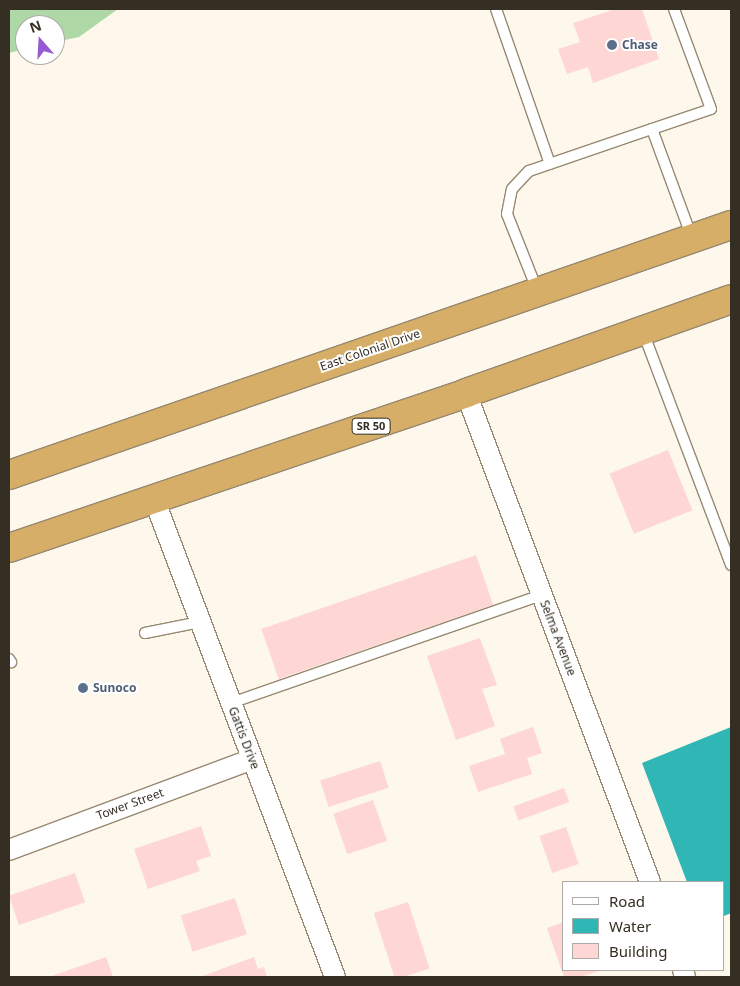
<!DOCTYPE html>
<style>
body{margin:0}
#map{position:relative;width:740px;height:986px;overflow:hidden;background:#fdf7ec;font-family:"Noto Sans",sans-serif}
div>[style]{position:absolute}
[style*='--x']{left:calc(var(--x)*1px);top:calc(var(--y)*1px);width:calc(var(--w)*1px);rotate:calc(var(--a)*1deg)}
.green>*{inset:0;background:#aed8a6}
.water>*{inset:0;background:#31b6b6}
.building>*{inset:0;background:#fed7d4;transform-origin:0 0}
.roads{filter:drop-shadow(1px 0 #978970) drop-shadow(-1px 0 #978970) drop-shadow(0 1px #978970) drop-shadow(0 -1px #978970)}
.service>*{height:10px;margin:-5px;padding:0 5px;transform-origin:5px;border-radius:5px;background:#fff}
.minor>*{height:20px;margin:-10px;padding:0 10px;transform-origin:10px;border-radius:10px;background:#fff}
.trunk>*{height:28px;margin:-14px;padding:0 14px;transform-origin:14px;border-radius:14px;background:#d7ae67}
.dots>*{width:14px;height:14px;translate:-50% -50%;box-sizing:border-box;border:2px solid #fff;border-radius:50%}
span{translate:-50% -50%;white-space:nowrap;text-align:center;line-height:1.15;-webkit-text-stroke:4px #fff;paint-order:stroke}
.shield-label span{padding:1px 4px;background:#fff;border:1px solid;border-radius:4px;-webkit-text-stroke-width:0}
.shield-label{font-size:11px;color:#342e23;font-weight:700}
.service-label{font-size:12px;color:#4e5e75;font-weight:700}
.left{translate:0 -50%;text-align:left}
.street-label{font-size:12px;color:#342e23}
.frame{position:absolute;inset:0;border:10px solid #342e23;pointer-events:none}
.legend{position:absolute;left:562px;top:881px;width:162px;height:90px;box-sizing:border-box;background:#fff;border:1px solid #aeaba7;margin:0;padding:6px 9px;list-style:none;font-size:15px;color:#342e23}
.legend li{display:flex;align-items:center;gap:10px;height:25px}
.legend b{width:25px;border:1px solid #aeaba7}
.north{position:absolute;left:15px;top:15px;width:50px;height:50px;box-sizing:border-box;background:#fff;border:1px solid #aeaba7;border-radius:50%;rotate:341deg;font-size:14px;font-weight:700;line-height:20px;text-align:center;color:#342e23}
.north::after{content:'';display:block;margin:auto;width:18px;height:22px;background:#965bd2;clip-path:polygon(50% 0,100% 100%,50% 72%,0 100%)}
</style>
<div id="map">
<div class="green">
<i style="clip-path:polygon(9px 9px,118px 9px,79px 37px,55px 42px,55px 25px,25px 25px,25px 49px,9px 53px)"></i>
</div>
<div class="water">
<i style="clip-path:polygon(731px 727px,731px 913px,724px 916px,724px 882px,687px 882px,642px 763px)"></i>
</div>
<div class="building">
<i style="clip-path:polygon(615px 9px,642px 9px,659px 59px,593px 83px,588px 67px,567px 74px,558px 49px,580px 42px,573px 23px)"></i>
<i style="left:668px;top:450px;width:65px;height:63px;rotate:68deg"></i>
<i style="left:476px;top:555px;width:53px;height:227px;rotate:71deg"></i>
<i style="clip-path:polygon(480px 638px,497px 685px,482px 689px,495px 726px,456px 740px,427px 656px)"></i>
<i style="clip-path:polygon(533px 727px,542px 753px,527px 758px,532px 774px,478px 792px,469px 766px,505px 754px,500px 739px)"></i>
<i style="left:380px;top:761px;width:28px;height:63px;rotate:72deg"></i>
<i style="left:564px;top:788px;width:15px;height:54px;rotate:70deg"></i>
<i style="left:373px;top:800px;width:43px;height:42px;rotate:71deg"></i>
<i style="clip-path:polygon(201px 826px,211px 856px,196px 861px,200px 871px,148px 889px,134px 849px)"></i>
<i style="left:566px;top:827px;width:39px;height:28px;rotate:71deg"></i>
<i style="left:75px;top:873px;width:31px;height:70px;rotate:71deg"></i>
<i style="left:235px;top:898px;width:38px;height:57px;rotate:72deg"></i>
<i style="left:408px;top:902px;width:70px;height:36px;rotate:72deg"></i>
<i style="clip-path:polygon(564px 922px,564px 970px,602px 970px,581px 977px,564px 977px,547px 928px)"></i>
<i style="clip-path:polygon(106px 957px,113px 977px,49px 977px)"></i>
<i style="clip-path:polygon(254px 957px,258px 969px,264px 967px,267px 977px,200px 977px)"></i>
</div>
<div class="roads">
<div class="service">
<i style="--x:496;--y:9;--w:164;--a:70.8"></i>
<i style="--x:652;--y:129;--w:62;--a:-18.7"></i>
<i style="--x:711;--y:109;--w:107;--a:-110.3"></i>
<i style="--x:538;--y:292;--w:84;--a:-111.7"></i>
<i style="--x:507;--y:214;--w:25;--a:-79"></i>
<i style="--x:512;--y:189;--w:25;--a:-47"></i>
<i style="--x:529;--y:171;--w:130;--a:-18.9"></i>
<i style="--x:652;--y:129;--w:116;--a:69.8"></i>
<i style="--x:643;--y:332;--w:249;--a:69.3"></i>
<i style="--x:145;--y:633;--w:56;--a:-11.3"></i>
<i style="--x:9;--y:659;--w:4;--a:56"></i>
<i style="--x:231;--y:703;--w:329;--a:-19.2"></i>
</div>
<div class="minor">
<i style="--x:466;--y:393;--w:522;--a:69.38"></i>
<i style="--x:154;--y:499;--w:511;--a:69.26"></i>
<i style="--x:9;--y:850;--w:259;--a:-20.5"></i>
<i style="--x:683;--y:970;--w:7;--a:74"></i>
</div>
<div class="trunk">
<i style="--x:9;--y:475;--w:764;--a:-19.1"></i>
<i style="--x:9;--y:548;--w:483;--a:-18.7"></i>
<i style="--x:466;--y:393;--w:281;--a:-19.5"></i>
</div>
</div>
<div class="dots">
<i style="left:612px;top:45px;background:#5c6f8a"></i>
<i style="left:83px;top:688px;background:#5c6f8a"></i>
</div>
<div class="shield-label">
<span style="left:371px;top:426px">SR 50</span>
</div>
<div class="service-label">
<span class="left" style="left:622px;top:45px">Chase</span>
<span class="left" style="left:93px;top:688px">Sunoco</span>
</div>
<div class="street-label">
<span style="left:370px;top:350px;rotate:-19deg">East Colonial Drive</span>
<span style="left:558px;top:638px;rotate:69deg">Selma Avenue</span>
<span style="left:244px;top:738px;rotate:69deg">Gattis Drive</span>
<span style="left:130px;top:804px;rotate:-20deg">Tower Street</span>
</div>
<div class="frame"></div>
<ul class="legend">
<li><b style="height:6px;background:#fff"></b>Road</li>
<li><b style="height:14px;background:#31b6b6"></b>Water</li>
<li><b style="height:14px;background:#fed7d4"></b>Building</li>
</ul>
<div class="north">N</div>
</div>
